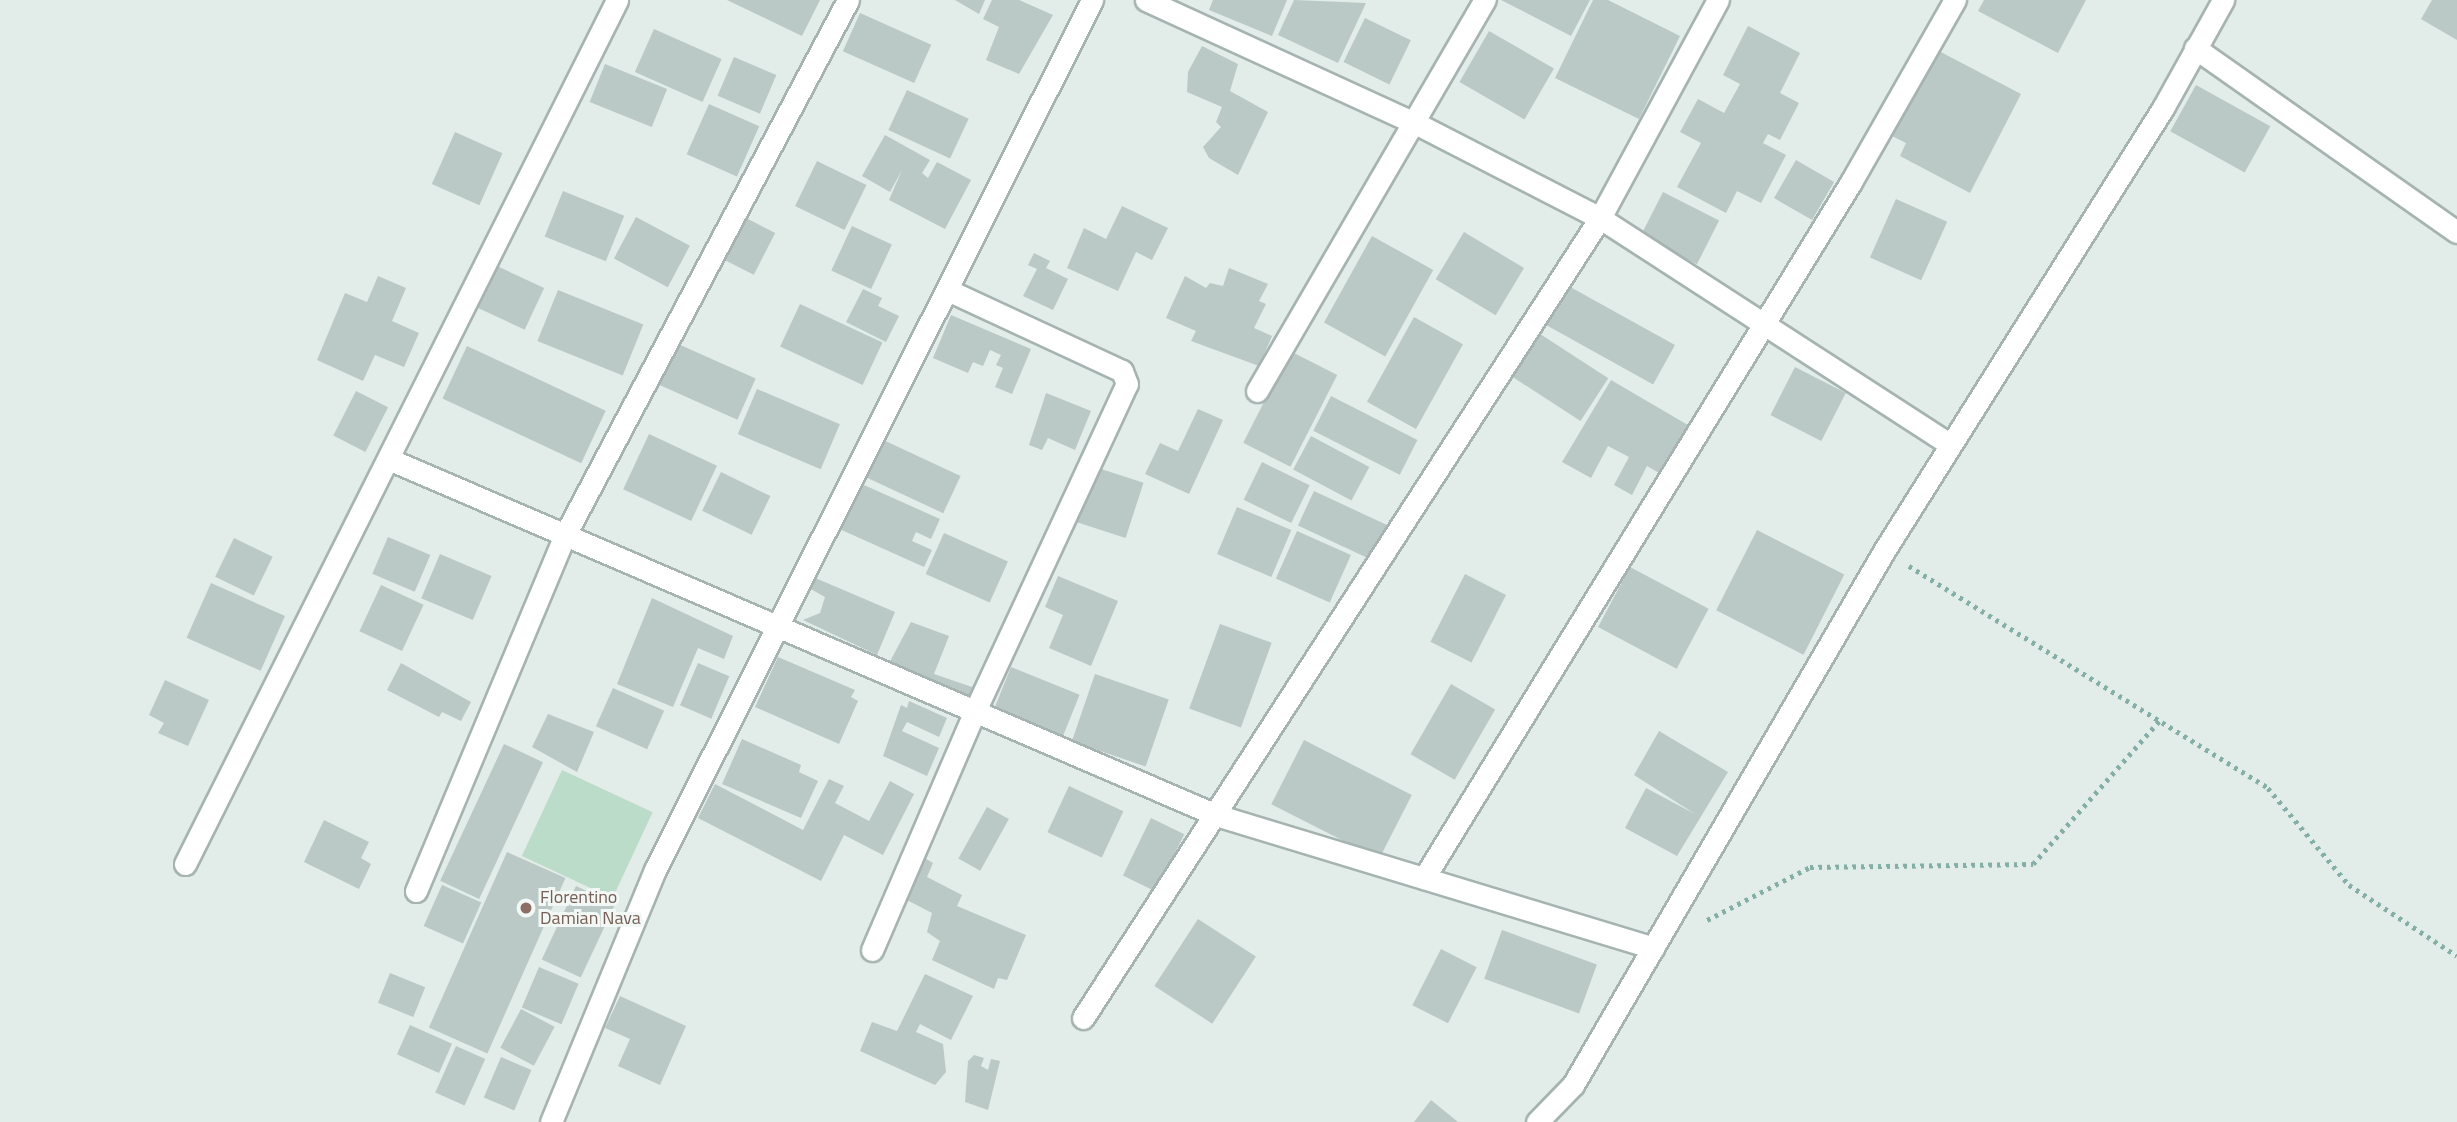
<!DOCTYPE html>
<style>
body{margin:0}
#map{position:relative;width:2457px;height:1122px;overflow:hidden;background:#e2ece9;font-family:"Titillium Web",sans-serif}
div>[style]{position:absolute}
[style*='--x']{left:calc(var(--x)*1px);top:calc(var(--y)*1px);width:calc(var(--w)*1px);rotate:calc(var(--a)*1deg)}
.green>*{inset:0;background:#bbdcc9;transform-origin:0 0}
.building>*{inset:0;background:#bac9c5;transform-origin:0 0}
.path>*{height:4.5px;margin-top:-2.25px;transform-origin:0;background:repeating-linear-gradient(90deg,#83afa7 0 3.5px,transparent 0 8.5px)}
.roads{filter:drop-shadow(2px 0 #a5b4b1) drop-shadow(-2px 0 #a5b4b1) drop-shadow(0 2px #a5b4b1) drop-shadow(0 -2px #a5b4b1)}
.street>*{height:21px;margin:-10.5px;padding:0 10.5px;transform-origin:10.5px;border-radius:10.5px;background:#fff}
.dots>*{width:19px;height:19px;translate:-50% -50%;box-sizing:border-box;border:4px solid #f2f8f6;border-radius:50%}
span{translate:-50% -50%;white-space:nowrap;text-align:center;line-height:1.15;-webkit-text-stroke:6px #f2f8f6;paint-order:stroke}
.education-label{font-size:18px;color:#785e54}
.left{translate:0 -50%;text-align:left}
</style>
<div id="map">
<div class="green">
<i style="left:562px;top:770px;width:100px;height:95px;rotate:25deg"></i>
</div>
<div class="building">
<i style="clip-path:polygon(727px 0,820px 0,802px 36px)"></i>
<i style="clip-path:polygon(955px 0,985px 0,979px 14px)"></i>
<i style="clip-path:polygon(992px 0,1019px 0,1053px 15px,1019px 74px,986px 60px,999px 27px,983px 19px)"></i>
<i style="clip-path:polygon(1213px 0,1287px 0,1272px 36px,1209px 10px)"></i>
<i style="clip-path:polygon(1294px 0,1366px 3px,1338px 63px,1278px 35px)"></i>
<i style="clip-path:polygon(1501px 0,1590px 0,1571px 36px)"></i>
<i style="clip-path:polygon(1593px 0,1608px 0,1680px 36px,1639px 119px,1555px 78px)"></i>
<i style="clip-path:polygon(1984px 0,2086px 0,2058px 53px,1978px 11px)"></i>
<i style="clip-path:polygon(2432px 0,2457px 0,2457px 40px,2421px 19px)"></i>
<i style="left:860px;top:13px;width:78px;height:42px;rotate:24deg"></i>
<i style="left:1365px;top:18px;width:51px;height:49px;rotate:26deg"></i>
<i style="clip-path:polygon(1748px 26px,1800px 53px,1780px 93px,1799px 103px,1780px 140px,1768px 134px,1763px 143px,1786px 155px,1761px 203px,1737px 191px,1726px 213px,1677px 187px,1701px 143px,1680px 132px,1698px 99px,1724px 113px,1740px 84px,1723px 75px)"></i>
<i style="left:654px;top:29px;width:74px;height:47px;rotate:24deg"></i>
<i style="left:1489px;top:31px;width:75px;height:59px;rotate:30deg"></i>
<i style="clip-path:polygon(1202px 46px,1238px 64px,1230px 91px,1268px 112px,1238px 175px,1209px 158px,1203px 147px,1221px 127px,1216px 122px,1222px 107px,1187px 92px,1188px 72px)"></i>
<i style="clip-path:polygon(1935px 49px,2021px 94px,1970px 193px,1900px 156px,1906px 143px,1890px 135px)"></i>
<i style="left:734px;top:57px;width:46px;height:42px;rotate:23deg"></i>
<i style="left:605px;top:64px;width:67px;height:41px;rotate:22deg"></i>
<i style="left:2196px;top:85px;width:85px;height:53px;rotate:29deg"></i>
<i style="left:907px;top:90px;width:68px;height:44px;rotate:25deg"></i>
<i style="left:709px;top:104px;width:55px;height:55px;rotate:24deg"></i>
<i style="left:455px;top:132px;width:52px;height:57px;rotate:24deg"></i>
<i style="clip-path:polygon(885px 135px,930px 160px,922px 173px,928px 178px,937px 162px,971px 180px,945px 229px,889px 200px,902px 170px,890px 192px,862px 176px)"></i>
<i style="left:1796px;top:160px;width:44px;height:44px;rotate:30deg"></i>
<i style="left:817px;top:161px;width:55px;height:50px;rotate:26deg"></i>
<i style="left:563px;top:191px;width:66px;height:49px;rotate:22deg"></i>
<i style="left:1663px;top:192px;width:63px;height:49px;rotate:27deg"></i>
<i style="left:1896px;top:199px;width:56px;height:64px;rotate:24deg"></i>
<i style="clip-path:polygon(1122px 206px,1168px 228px,1152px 260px,1136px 252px,1118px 291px,1067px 268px,1084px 228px,1106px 239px)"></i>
<i style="left:636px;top:217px;width:61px;height:47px;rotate:28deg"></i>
<i style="left:744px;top:217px;width:35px;height:47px;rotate:27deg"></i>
<i style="left:852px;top:226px;width:44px;height:49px;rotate:25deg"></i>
<i style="left:1464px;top:232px;width:70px;height:55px;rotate:31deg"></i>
<i style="left:1372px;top:236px;width:70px;height:99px;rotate:29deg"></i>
<i style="clip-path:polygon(1034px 253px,1050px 261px,1046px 268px,1068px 279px,1053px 310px,1023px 296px,1037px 269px,1028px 265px)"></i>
<i style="left:497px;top:266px;width:52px;height:46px;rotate:25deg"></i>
<i style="clip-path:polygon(1229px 268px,1268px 284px,1259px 301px,1266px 304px,1254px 328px,1272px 336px,1259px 366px,1191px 341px,1196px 331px,1166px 318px,1185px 276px,1206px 288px,1210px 283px,1223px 286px)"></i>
<i style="clip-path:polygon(378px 276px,406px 288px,392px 321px,419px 333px,404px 367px,375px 355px,363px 381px,317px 360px,345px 293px,367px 302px)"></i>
<i style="left:1563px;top:283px;width:128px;height:45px;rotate:29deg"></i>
<i style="clip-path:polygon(863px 289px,882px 298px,878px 306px,899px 316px,886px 342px,846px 322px)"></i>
<i style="left:558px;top:290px;width:92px;height:55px;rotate:22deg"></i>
<i style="left:800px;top:304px;width:91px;height:47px;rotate:25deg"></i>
<i style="clip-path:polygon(951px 315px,1031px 349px,1012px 394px,995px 387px,1003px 368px,996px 365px,1001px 355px,990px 350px,983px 366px,973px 362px,968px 373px,933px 358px)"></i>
<i style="left:1414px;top:317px;width:56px;height:97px;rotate:29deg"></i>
<i style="left:1537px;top:332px;width:85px;height:51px;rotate:33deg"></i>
<i style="left:678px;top:344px;width:85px;height:45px;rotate:24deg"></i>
<i style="left:467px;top:346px;width:153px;height:58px;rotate:25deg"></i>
<i style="left:1290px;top:351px;width:53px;height:103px;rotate:27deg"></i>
<i style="left:1795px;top:367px;width:57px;height:54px;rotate:27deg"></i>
<i style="clip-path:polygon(1611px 380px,1693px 428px,1666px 477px,1647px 466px,1632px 495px,1614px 485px,1629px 457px,1608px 446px,1591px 478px,1562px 462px)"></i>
<i style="left:757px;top:389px;width:90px;height:49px;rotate:23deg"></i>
<i style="left:356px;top:391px;width:36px;height:50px;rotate:27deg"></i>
<i style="clip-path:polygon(1046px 393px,1091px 411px,1075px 450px,1048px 438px,1042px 450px,1029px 445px)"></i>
<i style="left:1331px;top:396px;width:97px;height:39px;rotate:27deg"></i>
<i style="clip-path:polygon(1198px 409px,1223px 420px,1189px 494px,1145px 474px,1160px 443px,1178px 451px)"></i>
<i style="left:649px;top:434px;width:75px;height:61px;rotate:25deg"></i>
<i style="left:1311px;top:436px;width:66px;height:38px;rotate:28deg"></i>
<i style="left:879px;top:438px;width:90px;height:41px;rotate:25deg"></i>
<i style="left:1262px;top:462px;width:53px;height:42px;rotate:26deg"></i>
<i style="left:1095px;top:467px;width:51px;height:58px;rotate:18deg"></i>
<i style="left:721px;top:472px;width:55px;height:43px;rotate:26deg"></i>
<i style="clip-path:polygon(855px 481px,940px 519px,931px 539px,916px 532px,912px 541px,932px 550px,924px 567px,835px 527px)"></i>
<i style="left:1314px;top:491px;width:81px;height:38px;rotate:25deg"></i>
<i style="left:1237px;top:507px;width:59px;height:51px;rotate:23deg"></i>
<i style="left:1757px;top:530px;width:98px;height:90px;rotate:27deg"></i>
<i style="left:1297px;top:531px;width:59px;height:52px;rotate:24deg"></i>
<i style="left:944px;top:533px;width:70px;height:45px;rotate:24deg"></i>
<i style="left:388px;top:537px;width:46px;height:40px;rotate:23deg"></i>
<i style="left:234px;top:538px;width:43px;height:43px;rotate:26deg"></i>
<i style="left:440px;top:554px;width:56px;height:48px;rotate:23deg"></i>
<i style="left:1630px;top:567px;width:89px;height:68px;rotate:28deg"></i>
<i style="left:1465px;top:574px;width:46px;height:76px;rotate:27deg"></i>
<i style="clip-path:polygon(1058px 576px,1118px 601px,1091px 666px,1049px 648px,1063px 615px,1045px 607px)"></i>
<i style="clip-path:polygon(813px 577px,895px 612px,877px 655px,803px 620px,820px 613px,825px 597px,807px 587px)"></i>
<i style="left:211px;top:583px;width:81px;height:60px;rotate:24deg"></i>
<i style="left:381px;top:585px;width:47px;height:51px;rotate:25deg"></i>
<i style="clip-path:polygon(652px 598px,733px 636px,724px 659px,698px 648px,673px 707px,617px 684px)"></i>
<i style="clip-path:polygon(911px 622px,949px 636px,934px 674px,972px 687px,997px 639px,974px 703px,887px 667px)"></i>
<i style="left:1220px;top:624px;width:55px;height:90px;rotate:20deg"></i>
<i style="clip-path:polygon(778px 657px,855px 690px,851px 697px,858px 701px,839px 744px,755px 707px)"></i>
<i style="clip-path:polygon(401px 663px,471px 702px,461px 721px,442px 712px,439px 717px,387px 690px)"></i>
<i style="left:698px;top:663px;width:34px;height:46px;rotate:23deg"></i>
<i style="left:1011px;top:667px;width:74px;height:49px;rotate:22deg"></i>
<i style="left:1095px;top:674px;width:78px;height:71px;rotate:19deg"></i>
<i style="clip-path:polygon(165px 680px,209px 700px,188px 746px,158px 733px,164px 723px,149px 715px)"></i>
<i style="left:1451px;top:684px;width:51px;height:81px;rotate:30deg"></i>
<i style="left:613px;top:688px;width:56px;height:42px;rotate:24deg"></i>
<i style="clip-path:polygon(909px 701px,947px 718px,939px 737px,907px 722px,902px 731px,939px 748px,927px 776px,883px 756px,901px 705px,907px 708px)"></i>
<i style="clip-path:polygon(548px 714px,594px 732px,577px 772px,532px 747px)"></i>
<i style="clip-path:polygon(1659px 731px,1728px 772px,1677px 856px,1625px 828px,1646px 788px,1695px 814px,1634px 775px)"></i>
<i style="clip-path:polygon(742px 739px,801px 765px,799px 772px,818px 781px,801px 818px,722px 784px)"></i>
<i style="left:1304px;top:740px;width:121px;height:72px;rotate:27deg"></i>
<i style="left:504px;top:744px;width:43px;height:151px;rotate:25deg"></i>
<i style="clip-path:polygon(829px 779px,844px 786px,835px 803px,869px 821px,890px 781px,914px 794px,883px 855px,844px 835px,821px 881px,698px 818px,715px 784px,803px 830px)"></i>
<i style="left:1069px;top:786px;width:60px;height:51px;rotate:25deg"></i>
<i style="left:987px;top:807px;width:25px;height:59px;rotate:29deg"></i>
<i style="left:1151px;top:818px;width:37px;height:64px;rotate:26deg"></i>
<i style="clip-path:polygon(324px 820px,369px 842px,361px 858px,371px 864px,359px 889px,304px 862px)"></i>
<i style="left:507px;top:852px;width:64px;height:192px;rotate:24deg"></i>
<i style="clip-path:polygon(923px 857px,933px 863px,927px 877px,962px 895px,957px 906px,1026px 935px,1007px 980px,998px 978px,994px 989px,932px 960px,940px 941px,927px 932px,932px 913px,905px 899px)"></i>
<i style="left:442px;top:885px;width:43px;height:45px;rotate:24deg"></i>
<i style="left:576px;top:886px;width:43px;height:81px;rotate:25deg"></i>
<i style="left:1198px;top:919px;width:69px;height:80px;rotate:33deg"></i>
<i style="left:1502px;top:930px;width:101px;height:52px;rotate:20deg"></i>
<i style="left:1441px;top:949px;width:40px;height:63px;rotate:27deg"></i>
<i style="left:539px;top:967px;width:43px;height:44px;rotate:23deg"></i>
<i style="left:390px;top:973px;width:38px;height:32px;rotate:22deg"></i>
<i style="clip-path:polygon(925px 974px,973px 996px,951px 1040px,920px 1024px,916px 1032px,943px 1044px,946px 1072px,935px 1085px,860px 1051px,872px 1022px,897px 1031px)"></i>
<i style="clip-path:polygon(620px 996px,686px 1026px,660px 1085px,618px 1066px,630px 1039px,605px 1028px)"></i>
<i style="left:521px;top:1009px;width:38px;height:44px;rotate:28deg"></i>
<i style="left:410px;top:1025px;width:46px;height:32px;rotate:24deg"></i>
<i style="left:456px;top:1046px;width:32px;height:51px;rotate:24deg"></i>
<i style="clip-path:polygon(974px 1055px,984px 1058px,981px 1066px,988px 1070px,991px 1059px,1000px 1061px,988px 1110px,965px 1102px,968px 1061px)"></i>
<i style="left:501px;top:1057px;width:33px;height:44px;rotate:23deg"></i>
<i style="clip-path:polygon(1431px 1100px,1458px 1122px,1414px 1122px)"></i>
</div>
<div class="path">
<i style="--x:1909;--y:566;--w:422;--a:31.7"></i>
<i style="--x:2268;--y:788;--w:126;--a:50.1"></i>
<i style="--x:2349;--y:885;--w:129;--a:33.3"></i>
<i style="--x:1707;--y:920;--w:116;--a:-27.2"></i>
<i style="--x:1810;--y:867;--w:223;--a:-0.8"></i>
<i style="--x:2033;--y:864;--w:192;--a:-48.6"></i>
</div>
<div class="roads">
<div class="street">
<i style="--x:1146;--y:0;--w:298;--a:24.6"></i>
<i style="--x:1417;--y:124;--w:206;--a:27.2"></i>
<i style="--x:1600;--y:218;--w:417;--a:32.9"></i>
<i style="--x:2195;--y:48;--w:320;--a:35.1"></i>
<i style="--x:1257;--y:391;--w:453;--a:-59.8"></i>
<i style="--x:391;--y:460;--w:898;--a:23.28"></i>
<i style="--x:1216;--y:815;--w:457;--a:16.9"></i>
<i style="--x:185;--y:864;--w:966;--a:-63.43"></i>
<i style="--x:1424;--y:878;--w:817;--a:-58.47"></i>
<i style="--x:1851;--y:182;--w:210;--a:-60.3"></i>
<i style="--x:416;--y:891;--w:388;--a:-67.3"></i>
<i style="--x:566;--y:533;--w:603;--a:-62.12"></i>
<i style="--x:872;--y:950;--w:258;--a:-66.7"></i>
<i style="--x:974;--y:713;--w:363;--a:-65.1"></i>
<i style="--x:1127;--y:384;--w:14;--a:-111"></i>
<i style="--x:1122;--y:371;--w:190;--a:-155.1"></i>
<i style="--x:1083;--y:1018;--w:953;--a:-57.13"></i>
<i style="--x:1600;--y:218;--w:248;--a:-61.6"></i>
<i style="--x:551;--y:1122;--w:273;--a:-67.6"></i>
<i style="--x:655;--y:870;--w:974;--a:-63.33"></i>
<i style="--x:1537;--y:1122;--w:52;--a:-45.8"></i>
<i style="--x:1573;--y:1085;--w:618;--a:-59.78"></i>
<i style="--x:1884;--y:551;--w:524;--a:-57.8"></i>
<i style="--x:2163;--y:108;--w:124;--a:-60.9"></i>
</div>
</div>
<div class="dots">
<i style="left:526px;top:908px;background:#8d6e63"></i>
</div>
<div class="education-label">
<span class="left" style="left:540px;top:908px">Florentino<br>Damian Nava</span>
</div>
</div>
